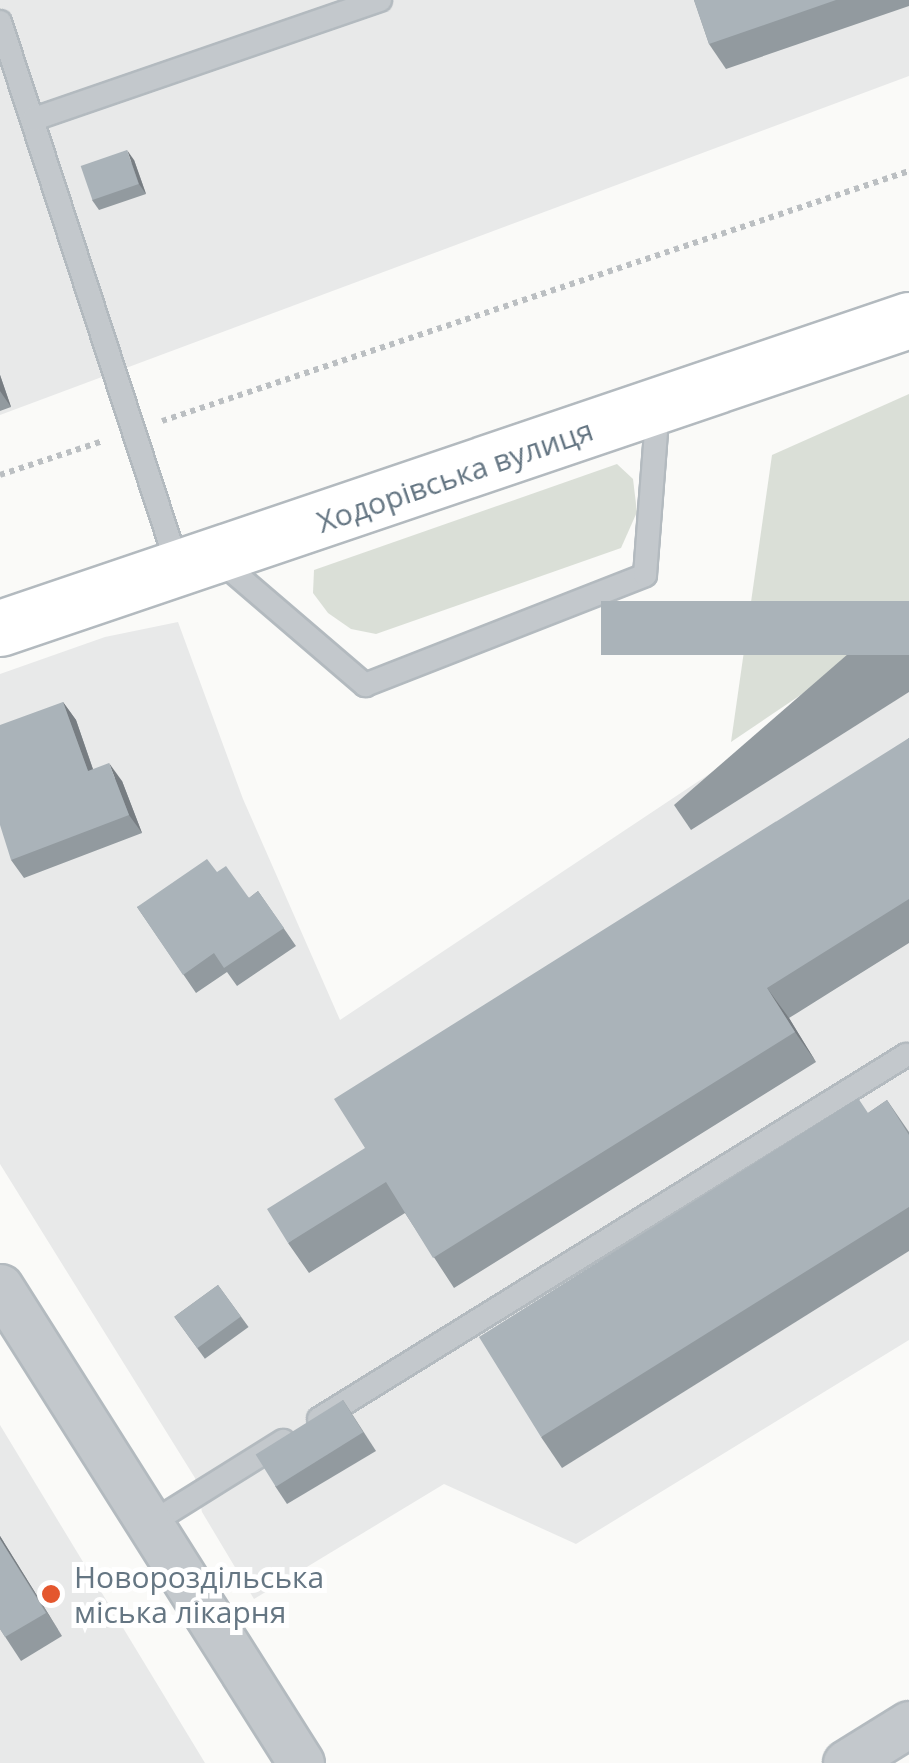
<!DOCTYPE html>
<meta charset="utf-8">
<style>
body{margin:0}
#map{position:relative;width:909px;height:1763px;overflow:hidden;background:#fafaf8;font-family:"Open Sans",sans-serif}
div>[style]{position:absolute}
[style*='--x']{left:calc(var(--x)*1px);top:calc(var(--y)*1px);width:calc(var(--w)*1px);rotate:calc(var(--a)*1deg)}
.built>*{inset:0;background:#e8e9e9}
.green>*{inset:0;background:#dadfd7}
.path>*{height:6px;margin-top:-3px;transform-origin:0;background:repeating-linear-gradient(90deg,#bbbfc2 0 5px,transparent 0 10px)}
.roads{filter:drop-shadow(2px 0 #b3babf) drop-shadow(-2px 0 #b3babf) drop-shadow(0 2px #b3babf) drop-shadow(0 -2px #b3babf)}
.lane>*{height:22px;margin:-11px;padding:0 11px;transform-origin:11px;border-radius:11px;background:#c3c8cc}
.street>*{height:45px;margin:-22.5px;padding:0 22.5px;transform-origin:22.5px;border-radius:22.5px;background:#c3c8cc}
.secondary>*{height:55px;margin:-27.5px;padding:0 27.5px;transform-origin:27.5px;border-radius:27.5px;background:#fff}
.wall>*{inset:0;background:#929a9f;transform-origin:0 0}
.shaded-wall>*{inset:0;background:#777d82}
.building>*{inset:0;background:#aab3b9;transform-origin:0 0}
.dots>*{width:28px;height:28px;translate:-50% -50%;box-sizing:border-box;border:5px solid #fff;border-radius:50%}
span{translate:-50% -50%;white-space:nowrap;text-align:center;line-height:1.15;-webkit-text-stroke:10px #fff;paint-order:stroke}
.street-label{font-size:30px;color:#657683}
.poi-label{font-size:30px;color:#657683}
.left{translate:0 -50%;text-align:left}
</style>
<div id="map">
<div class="built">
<i style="clip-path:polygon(0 0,909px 0,909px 76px,0 415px)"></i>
<i style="clip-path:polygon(178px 622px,243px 799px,340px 1020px,909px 641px,909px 1340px,576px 1544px,444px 1484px,254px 1599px,202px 1512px,195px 1478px,0 1164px,0 674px,105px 637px)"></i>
<i style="clip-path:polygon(0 1425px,205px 1763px,0 1763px)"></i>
</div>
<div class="green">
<i style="clip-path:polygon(909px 394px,909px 622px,731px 742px,772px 455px)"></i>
<i style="clip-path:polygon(617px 464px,633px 479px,637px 512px,621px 548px,376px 634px,351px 629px,328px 613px,313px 593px,314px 570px)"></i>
</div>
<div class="path">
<i style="--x:162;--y:421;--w:788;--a:-18.5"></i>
<i style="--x:0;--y:475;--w:108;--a:-18.3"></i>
</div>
<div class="roads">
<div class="lane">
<i style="--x:0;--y:22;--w:576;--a:71.91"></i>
<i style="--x:34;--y:119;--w:366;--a:-19"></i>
<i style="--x:218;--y:559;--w:194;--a:40.6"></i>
<i style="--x:365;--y:685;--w:301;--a:-21.4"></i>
<i style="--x:645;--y:575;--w:169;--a:-85.6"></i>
<i style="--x:319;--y:1419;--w:691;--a:-31.8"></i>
<i style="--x:150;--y:1524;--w:157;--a:-32"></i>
</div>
<div class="street">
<i style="--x:0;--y:1287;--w:563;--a:57.69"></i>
<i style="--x:846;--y:1763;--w:74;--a:-31.8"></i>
</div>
<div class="secondary">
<i style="--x:0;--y:628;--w:960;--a:-18.72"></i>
</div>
</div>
<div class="wall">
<i style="clip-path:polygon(694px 0,909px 0,909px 6px,726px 69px,709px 44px)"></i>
<i style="clip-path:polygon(134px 160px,146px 194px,99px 210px,92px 200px)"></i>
<i style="clip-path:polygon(0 375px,11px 407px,0 411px)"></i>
<i style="clip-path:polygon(909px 601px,909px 692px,691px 830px,674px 805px)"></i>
<i style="clip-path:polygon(63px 702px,76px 720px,93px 769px,122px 781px,142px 833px,24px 878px,11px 860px)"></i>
<i style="clip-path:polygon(909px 738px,909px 943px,789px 1018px,816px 1062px,454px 1288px,405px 1213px,309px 1273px,288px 1243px)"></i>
<i style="clip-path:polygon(217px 872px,249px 898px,258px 891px,296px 946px,237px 986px,227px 972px,196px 993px,137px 907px)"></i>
<i style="clip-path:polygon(887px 1100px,909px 1132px,909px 1251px,562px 1468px,541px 1437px,868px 1113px)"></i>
<i style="left:218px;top:1285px;width:52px;height:54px;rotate:54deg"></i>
<i style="clip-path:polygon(343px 1400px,376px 1451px,287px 1504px,275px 1486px)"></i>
<i style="clip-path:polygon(0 1536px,62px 1636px,21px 1661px,0 1629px)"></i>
</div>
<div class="shaded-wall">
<i style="clip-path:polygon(127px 150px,134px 160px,146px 194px,139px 184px)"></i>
<i style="clip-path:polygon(0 375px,11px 407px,0 391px)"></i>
<i style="clip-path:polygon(63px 702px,76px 720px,100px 790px,88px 771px)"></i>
<i style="clip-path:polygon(109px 763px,122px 781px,142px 833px,129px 815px)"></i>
<i style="clip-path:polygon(767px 988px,789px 1018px,816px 1062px,795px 1032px)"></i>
<i style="clip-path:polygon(0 1536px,62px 1636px,0 1539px)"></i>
</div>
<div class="building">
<i style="clip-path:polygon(694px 0,836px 0,709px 44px)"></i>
<i style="left:127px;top:150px;width:36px;height:49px;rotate:71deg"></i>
<i style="left:909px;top:601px;width:54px;height:308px;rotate:90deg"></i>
<i style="clip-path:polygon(63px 702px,88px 771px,109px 763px,129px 815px,11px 860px,0 825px,0 725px)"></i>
<i style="clip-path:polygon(909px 738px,909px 899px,767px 988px,795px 1032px,433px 1258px,386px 1182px,288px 1243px,267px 1209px,365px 1148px,334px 1099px)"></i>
<i style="clip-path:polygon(207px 859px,217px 872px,226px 866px,249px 898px,258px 891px,284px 928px,224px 968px,214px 953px,183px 975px,137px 907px)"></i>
<i style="clip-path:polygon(858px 1098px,868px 1113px,887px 1100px,909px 1135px,909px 1207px,541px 1437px,479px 1337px)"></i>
<i style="left:218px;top:1285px;width:39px;height:54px;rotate:54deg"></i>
<i style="left:343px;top:1400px;width:38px;height:103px;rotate:58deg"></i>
<i style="clip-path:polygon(0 1539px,46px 1613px,5px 1637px,0 1629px)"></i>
</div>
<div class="dots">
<i style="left:51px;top:1594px;background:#e4572e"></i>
</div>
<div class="street-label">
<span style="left:455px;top:476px;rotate:-19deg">Ходорівська вулиця</span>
</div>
<div class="poi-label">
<span class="left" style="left:74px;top:1594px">Новороздільська<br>міська лікарня</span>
</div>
</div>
